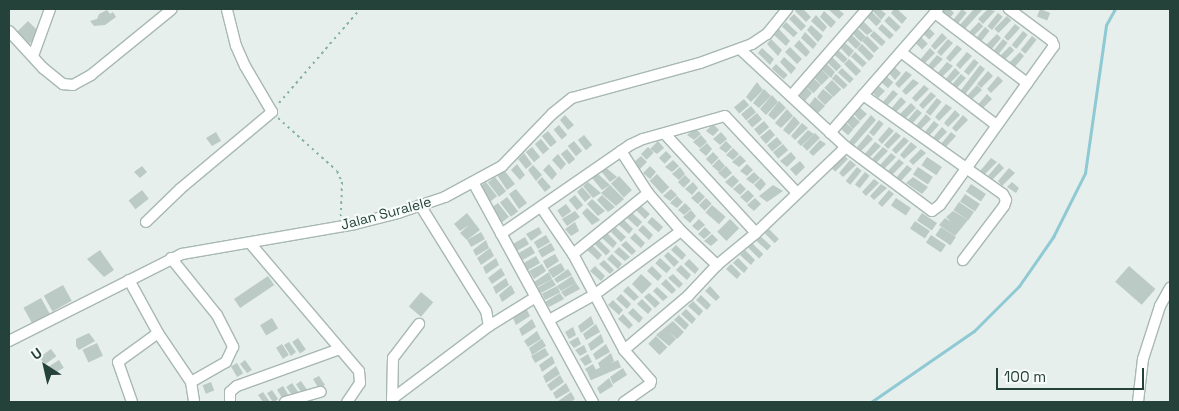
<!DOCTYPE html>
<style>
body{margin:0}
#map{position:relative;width:1179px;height:411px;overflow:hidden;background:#e6efeb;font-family:"Space Grotesk",sans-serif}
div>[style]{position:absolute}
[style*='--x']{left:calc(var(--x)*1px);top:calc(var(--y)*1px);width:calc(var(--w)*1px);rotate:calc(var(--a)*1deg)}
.stream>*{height:3px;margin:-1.5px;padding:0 1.5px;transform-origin:1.5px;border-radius:1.5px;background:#8ec9d4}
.building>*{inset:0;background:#bbcac4;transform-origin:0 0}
.path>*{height:2px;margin-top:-1px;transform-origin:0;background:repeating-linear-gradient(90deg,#86b3a5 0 2.5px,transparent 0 6.5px)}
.roads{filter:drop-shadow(1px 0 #a8b8b2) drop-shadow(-1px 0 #a8b8b2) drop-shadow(0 1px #a8b8b2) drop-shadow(0 -1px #a8b8b2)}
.minor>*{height:10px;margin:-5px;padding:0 5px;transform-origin:5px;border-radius:5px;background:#fff}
span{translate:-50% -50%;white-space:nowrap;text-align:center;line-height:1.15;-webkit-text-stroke:4px #f7fbf9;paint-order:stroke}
.street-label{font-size:14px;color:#24423a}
.frame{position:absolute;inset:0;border:10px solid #24423a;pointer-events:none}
.north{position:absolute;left:20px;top:341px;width:50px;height:50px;-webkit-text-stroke:4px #f7fbf9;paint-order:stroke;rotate:325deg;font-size:14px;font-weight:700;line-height:20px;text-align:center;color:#24423a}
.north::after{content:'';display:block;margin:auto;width:18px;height:22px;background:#24423a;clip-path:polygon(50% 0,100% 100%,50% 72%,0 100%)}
.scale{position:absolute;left:996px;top:368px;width:148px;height:22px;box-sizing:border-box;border:2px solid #24423a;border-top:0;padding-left:6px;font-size:15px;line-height:18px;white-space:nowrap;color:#24423a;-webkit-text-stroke:4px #f7fbf9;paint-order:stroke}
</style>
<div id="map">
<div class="stream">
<i style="--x:871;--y:402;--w:125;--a:-34.6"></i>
<i style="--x:974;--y:331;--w:64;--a:-45"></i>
<i style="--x:1019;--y:286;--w:60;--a:-55.2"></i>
<i style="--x:1053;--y:237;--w:72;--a:-63.4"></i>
<i style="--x:1085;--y:173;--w:149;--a:-81.9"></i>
<i style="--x:1106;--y:25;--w:18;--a:-61"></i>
</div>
<div class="building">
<i style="clip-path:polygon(797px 9px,803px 9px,811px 17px,806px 22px,795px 11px)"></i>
<i style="clip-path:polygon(828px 9px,838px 9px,844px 14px,839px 19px)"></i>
<i style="clip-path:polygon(871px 9px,880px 9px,886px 14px,881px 20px)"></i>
<i style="clip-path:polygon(894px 9px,897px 9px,907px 18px,902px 24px,891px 13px)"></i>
<i style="clip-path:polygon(942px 9px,950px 9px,954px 13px,948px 20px,940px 11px)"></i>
<i style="left:962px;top:9px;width:6px;height:17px;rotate:39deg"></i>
<i style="clip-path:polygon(974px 9px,983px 9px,963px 31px,958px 27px)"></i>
<i style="clip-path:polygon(988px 9px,995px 11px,983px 24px,978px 19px)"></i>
<i style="left:1040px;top:9px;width:11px;height:8px;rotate:22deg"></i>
<i style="clip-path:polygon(107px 10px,110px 14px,113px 12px,116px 17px,105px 25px,94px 26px,90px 21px,97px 19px,99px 14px)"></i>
<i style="left:870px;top:10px;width:16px;height:7px;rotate:45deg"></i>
<i style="clip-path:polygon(824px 11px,836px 22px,831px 28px,820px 17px)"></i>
<i style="left:998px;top:13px;width:6px;height:17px;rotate:39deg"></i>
<i style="left:794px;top:14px;width:17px;height:7px;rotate:45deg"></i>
<i style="clip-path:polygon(816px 15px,827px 27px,823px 32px,811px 21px)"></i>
<i style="left:889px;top:16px;width:16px;height:7px;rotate:43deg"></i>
<i style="left:1007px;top:16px;width:6px;height:18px;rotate:45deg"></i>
<i style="clip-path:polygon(861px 19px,873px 31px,867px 35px,856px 25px)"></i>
<i style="left:28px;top:21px;width:17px;height:15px;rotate:45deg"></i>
<i style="left:786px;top:22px;width:16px;height:6px;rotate:43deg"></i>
<i style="left:979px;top:22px;width:6px;height:18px;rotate:45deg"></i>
<i style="left:882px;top:24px;width:16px;height:6px;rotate:43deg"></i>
<i style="clip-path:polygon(1015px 24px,1020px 28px,1008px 41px,1004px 37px)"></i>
<i style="clip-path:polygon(811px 25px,823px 36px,818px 42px,807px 30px)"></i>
<i style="left:854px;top:25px;width:17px;height:7px;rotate:45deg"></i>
<i style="left:927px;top:26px;width:11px;height:8px;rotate:45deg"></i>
<i style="left:985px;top:27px;width:6px;height:17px;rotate:39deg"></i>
<i style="clip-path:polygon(779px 29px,790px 41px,786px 46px,774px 35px)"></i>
<i style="left:874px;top:31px;width:16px;height:6px;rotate:43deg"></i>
<i style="left:1023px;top:31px;width:6px;height:18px;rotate:39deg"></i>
<i style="clip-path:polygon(805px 32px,817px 44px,813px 49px,801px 38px)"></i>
<i style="left:849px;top:32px;width:17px;height:7px;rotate:45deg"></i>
<i style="clip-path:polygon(942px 33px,947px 38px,935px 50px,931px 46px)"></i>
<i style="clip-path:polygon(997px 34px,1001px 38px,990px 51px,985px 46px)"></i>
<i style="left:867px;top:36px;width:17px;height:7px;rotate:45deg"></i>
<i style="left:920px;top:36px;width:11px;height:8px;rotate:45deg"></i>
<i style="left:1032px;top:36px;width:6px;height:18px;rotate:39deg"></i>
<i style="clip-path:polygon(771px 39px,782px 50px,778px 56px,767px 44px)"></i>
<i style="clip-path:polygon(948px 39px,953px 43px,941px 56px,937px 52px)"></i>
<i style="left:1003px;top:39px;width:6px;height:18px;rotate:39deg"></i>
<i style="clip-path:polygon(799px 40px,810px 52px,806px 57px,794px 46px)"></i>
<i style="clip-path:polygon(842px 40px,854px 51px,849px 57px,838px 45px)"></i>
<i style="left:862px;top:44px;width:17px;height:7px;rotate:45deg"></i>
<i style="clip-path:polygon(957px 45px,962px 49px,950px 62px,946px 58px)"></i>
<i style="left:1010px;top:46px;width:6px;height:18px;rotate:45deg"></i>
<i style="left:790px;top:47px;width:17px;height:7px;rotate:45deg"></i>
<i style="clip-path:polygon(762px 48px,774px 59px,770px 65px,758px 53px)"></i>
<i style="left:836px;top:48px;width:16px;height:6px;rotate:43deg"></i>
<i style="clip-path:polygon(930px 48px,935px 53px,923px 65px,919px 61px)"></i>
<i style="left:855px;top:52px;width:16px;height:6px;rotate:43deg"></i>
<i style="clip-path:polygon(967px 52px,972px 56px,960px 69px,956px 65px)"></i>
<i style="clip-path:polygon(1020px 52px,1024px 56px,1013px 69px,1008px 64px)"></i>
<i style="left:830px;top:55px;width:16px;height:7px;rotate:45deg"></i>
<i style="clip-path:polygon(937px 55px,943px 59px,930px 72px,926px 68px)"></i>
<i style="clip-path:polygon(784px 57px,796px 68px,791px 74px,780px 62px)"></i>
<i style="left:849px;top:59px;width:17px;height:7px;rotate:45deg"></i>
<i style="left:974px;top:59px;width:6px;height:16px;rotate:39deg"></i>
<i style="clip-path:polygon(824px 61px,835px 72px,831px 78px,819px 67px)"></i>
<i style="clip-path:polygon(947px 62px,953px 66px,940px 79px,936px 75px)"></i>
<i style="left:776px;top:64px;width:16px;height:6px;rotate:43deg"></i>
<i style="clip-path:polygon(892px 65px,901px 73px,895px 80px,887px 71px)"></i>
<i style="clip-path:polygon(980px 65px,985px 69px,963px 97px,959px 93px)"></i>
<i style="left:820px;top:68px;width:13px;height:11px;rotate:45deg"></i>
<i style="left:842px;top:68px;width:16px;height:6px;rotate:43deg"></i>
<i style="clip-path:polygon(955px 68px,960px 73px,948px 85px,944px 81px)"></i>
<i style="clip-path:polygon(906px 71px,912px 75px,899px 88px,895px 84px)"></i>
<i style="clip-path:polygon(988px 71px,993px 76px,981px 88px,977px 84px)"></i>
<i style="left:836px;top:74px;width:16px;height:6px;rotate:43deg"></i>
<i style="clip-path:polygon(961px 74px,966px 78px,954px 91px,950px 87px)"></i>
<i style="left:885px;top:75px;width:11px;height:8px;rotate:41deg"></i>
<i style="clip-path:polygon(998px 76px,1003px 81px,991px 93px,987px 89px)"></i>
<i style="left:812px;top:77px;width:12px;height:11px;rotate:42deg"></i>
<i style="clip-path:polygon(913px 79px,919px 83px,906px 95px,902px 91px)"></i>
<i style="left:832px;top:80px;width:13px;height:11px;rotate:45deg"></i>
<i style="clip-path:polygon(757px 82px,763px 90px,751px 102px,746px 97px)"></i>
<i style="clip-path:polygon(803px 84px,812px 93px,805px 101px,797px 92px)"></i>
<i style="clip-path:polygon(876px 84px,885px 91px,878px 98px,870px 90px)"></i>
<i style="clip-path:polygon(924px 85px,929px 89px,916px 102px,912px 98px)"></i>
<i style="clip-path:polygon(977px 85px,982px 90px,969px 102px,965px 98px)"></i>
<i style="clip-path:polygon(764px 89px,771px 96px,759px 108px,753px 103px)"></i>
<i style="clip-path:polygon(823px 89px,833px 97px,825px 105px,817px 97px)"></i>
<i style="clip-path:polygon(893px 90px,898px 94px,886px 107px,882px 103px)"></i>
<i style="clip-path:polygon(931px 92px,936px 96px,923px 109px,919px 105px)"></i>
<i style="clip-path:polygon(987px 94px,992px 99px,980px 111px,976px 107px)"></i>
<i style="clip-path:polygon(772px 95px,778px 102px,766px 115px,760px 109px)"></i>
<i style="clip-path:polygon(815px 97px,825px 106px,817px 114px,809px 105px)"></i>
<i style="clip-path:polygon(901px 97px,906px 102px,894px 114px,890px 110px)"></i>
<i style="left:937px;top:98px;width:6px;height:18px;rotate:39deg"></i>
<i style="left:744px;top:99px;width:8px;height:13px;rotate:50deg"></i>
<i style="clip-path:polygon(779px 101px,786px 108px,774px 120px,768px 115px)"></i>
<i style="left:911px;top:103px;width:7px;height:18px;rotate:45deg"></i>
<i style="clip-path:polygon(946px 104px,952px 108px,939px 121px,935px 117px)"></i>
<i style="left:751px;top:106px;width:8px;height:13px;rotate:50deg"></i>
<i style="clip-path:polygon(858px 106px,867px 114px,860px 121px,852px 112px)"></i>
<i style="clip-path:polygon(787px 109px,793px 116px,781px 128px,775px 123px)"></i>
<i style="clip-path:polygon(917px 109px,922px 113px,910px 126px,906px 122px)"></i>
<i style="clip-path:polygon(955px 110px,960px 115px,948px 127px,944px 123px)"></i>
<i style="left:757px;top:113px;width:8px;height:13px;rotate:50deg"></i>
<i style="clip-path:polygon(851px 114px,860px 122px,853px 129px,845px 120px)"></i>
<i style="clip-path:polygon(926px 114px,931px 119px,919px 131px,915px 127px)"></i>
<i style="clip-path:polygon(565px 115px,574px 125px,568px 130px,560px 120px)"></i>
<i style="clip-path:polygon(871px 115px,876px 120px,852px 147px,848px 143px)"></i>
<i style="clip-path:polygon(963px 115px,968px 120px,956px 132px,952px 128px)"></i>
<i style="clip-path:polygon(794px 116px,800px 123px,789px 135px,783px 130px)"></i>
<i style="left:879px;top:120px;width:6px;height:16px;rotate:39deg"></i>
<i style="left:764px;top:121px;width:8px;height:13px;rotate:50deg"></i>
<i style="clip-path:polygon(934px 121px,939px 125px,927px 138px,923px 134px)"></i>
<i style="left:845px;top:122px;width:11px;height:8px;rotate:41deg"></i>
<i style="clip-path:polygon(802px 123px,808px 128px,795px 140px,791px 136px)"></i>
<i style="clip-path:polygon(713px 124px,719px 130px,713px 136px,706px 131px)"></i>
<i style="left:559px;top:125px;width:13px;height:7px;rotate:51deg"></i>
<i style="clip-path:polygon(889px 127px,894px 131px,882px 144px,878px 140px)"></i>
<i style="clip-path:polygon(942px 127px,947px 132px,935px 144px,931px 140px)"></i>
<i style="clip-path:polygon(695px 128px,701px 134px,694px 140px,687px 135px)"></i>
<i style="clip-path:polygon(770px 129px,775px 135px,766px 144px,760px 137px)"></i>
<i style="clip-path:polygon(808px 130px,814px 134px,801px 146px,797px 142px)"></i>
<i style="left:548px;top:131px;width:14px;height:8px;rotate:51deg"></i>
<i style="clip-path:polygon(216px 132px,221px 141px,212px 146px,206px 138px)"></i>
<i style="clip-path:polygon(721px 132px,727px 139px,720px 145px,713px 139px)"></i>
<i style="clip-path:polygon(896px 132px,901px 136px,888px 149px,884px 145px)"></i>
<i style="clip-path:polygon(951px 132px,956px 136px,944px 149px,940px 145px)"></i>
<i style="left:815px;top:133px;width:7px;height:18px;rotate:45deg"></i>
<i style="clip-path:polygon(868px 134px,873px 139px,861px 151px,857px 147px)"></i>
<i style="left:584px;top:135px;width:13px;height:8px;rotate:51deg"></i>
<i style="clip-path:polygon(701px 135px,707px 142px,700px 148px,693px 142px)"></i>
<i style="left:777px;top:137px;width:8px;height:13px;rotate:50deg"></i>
<i style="clip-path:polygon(904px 137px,909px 141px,896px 154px,892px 150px)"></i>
<i style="left:541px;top:139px;width:13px;height:8px;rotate:51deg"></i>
<i style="clip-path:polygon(820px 140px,826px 144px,813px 156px,809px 152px)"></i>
<i style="left:574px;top:141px;width:13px;height:8px;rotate:51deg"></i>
<i style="clip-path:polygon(658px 141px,664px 148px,657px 154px,650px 149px)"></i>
<i style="clip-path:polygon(726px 141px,732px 147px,726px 153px,719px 148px)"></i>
<i style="clip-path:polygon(875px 142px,881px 146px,868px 159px,864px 155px)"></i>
<i style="clip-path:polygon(911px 142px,917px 147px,904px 159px,900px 155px)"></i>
<i style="clip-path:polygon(707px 143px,712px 149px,706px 156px,699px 150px)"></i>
<i style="left:783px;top:144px;width:8px;height:13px;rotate:50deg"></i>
<i style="left:532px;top:147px;width:13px;height:8px;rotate:51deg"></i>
<i style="left:648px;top:147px;width:8px;height:10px;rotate:45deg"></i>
<i style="clip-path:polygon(883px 147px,888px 151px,876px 163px,872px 159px)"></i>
<i style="clip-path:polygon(733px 148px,739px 154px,733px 160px,726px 155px)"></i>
<i style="left:567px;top:149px;width:13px;height:8px;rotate:51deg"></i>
<i style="clip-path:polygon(921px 149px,926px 153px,913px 165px,909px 161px)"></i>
<i style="left:666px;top:151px;width:8px;height:10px;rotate:45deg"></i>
<i style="left:713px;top:152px;width:8px;height:10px;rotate:45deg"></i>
<i style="clip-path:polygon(791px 152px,796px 158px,787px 167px,780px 161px)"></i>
<i style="clip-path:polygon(524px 153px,532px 164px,526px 169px,518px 159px)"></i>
<i style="clip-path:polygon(891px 153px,896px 157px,883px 170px,879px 166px)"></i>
<i style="clip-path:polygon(558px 154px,566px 164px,561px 170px,552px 160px)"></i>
<i style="left:843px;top:154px;width:7px;height:18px;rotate:45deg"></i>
<i style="clip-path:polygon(740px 155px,746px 161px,739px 167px,732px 162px)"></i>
<i style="clip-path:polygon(641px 156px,647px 162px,640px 169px,633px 163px)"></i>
<i style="left:927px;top:157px;width:18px;height:10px;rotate:34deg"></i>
<i style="clip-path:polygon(991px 158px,997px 162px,984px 175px,980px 171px)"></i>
<i style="clip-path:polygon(719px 159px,725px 166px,719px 172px,712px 166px)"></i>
<i style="clip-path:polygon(899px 159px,904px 163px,891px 176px,887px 172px)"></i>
<i style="clip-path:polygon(673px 160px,679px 166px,672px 172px,665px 167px)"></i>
<i style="clip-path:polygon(850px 160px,856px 165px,843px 177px,839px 173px)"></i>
<i style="clip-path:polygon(800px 161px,805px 167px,796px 176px,790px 169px)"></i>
<i style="clip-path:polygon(999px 163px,1004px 168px,992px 180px,988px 176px)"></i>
<i style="clip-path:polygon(517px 164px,525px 175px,520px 180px,511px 170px)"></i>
<i style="clip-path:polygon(549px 164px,557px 174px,552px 180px,543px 170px)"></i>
<i style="clip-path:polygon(747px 164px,753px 170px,747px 176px,740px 171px)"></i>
<i style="clip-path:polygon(533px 165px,542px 175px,536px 181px,528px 170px)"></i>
<i style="clip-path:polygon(907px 165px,912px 169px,900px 182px,896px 178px)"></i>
<i style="clip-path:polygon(142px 166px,147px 172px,140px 178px,134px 172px)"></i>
<i style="clip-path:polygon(604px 166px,617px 177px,610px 182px,600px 170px)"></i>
<i style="clip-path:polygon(650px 166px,656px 172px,650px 179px,643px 173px)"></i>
<i style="clip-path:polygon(726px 166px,732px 173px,725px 179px,718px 173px)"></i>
<i style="clip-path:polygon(680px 167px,685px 174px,679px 180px,672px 174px)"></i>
<i style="left:857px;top:167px;width:6px;height:18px;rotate:39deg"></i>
<i style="left:918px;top:167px;width:18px;height:9px;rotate:34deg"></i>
<i style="clip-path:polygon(1009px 168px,1015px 173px,1002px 186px,998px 181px)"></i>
<i style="clip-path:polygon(504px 170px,515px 184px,507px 190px,497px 175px)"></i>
<i style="clip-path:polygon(754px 172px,760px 178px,753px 184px,746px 179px)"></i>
<i style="left:865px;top:172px;width:6px;height:16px;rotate:39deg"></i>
<i style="clip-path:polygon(597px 173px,610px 185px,602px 190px,592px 178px)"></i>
<i style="left:657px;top:174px;width:18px;height:10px;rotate:47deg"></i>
<i style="left:685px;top:175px;width:8px;height:10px;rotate:45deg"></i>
<i style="clip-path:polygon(733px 175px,739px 181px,732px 188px,725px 182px)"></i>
<i style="left:619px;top:176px;width:19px;height:11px;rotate:47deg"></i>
<i style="left:495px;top:177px;width:18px;height:9px;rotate:52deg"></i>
<i style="clip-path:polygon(542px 177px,551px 187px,545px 192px,537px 182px)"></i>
<i style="clip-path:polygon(913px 177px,928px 187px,922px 194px,906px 183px)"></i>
<i style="clip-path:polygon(761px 178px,766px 184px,760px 191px,754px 185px)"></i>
<i style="clip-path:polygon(874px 179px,879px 183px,866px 196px,862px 192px)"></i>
<i style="left:486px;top:182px;width:18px;height:9px;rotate:52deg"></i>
<i style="clip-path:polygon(588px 182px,601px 193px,593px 198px,583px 186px)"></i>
<i style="clip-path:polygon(693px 182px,698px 188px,692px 195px,685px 189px)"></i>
<i style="clip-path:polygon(1012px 182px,1019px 188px,1016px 193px,1007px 187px)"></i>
<i style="clip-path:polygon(740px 183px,746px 189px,740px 195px,733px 189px)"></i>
<i style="clip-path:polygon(881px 184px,887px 188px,874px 200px,870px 196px)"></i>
<i style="left:971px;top:184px;width:18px;height:9px;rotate:34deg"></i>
<i style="clip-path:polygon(610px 185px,624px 199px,616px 206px,601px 193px)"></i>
<i style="clip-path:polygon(773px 185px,783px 191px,767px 202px,759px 196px)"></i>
<i style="clip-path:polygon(582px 187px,591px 197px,585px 202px,577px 192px)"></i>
<i style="clip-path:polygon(516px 189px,527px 203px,519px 209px,509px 194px)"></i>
<i style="clip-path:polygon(671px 189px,677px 195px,670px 201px,663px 196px)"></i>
<i style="left:142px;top:190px;width:11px;height:17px;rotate:52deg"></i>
<i style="clip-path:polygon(748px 190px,754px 196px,747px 203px,740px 197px)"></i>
<i style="clip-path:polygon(889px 190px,894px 194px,882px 207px,878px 203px)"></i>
<i style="clip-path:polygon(699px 191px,705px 197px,698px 204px,691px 198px)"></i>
<i style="left:965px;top:194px;width:18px;height:9px;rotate:34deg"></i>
<i style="left:575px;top:195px;width:13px;height:8px;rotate:51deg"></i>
<i style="clip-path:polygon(602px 195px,615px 207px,608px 212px,597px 200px)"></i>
<i style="clip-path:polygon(677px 196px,683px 202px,677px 208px,670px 203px)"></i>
<i style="left:507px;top:197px;width:18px;height:9px;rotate:52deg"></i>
<i style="left:706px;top:198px;width:8px;height:10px;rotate:45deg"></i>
<i style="clip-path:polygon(755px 198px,761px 204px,754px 211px,747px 205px)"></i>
<i style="left:896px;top:198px;width:18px;height:9px;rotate:34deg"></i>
<i style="clip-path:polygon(592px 199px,605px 211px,598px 216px,587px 204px)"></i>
<i style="left:959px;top:202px;width:18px;height:10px;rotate:34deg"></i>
<i style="clip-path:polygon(498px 203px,509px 217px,501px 223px,491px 208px)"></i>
<i style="clip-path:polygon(685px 203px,691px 209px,684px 215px,678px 210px)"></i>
<i style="left:566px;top:204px;width:9px;height:11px;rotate:54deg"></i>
<i style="clip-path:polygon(639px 204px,650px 214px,645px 219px,635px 209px)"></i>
<i style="left:712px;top:205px;width:18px;height:10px;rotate:41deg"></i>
<i style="clip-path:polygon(587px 208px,600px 220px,592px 225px,582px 213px)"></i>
<i style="clip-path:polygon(691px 210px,696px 216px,690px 223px,683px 217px)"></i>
<i style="clip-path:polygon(575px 211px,580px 217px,567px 226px,562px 219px)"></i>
<i style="clip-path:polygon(953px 211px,968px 220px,955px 236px,939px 225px,945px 218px,951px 222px,946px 217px)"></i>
<i style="left:631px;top:212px;width:15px;height:7px;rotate:42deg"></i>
<i style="clip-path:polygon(467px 213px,480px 230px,467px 240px,460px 233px,469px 225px,460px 231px,454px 224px)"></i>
<i style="left:922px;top:213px;width:18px;height:9px;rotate:34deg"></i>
<i style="left:652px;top:217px;width:15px;height:7px;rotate:42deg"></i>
<i style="clip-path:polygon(623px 219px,633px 229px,629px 234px,618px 224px)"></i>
<i style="clip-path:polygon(699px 219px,705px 225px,698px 231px,692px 226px)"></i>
<i style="left:730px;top:219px;width:13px;height:18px;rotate:45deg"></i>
<i style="left:915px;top:221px;width:18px;height:9px;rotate:34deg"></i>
<i style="clip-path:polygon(575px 222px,579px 231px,571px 236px,565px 229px)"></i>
<i style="clip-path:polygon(643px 225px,653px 235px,649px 240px,638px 230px)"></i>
<i style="clip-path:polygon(539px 227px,542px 233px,531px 241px,526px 234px)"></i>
<i style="clip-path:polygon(615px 227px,626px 237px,621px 242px,611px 232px)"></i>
<i style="clip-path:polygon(705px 227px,711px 233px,704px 239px,698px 234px)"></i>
<i style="left:941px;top:227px;width:18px;height:10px;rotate:34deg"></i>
<i style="left:769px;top:229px;width:14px;height:6px;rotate:45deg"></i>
<i style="left:481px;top:232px;width:8px;height:16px;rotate:60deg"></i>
<i style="clip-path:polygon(607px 233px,617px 243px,613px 248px,602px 238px)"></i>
<i style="clip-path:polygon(635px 233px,645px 243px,641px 248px,630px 238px)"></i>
<i style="clip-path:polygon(712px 234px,718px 240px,711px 246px,704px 241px)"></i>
<i style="left:546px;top:235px;width:8px;height:14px;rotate:60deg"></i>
<i style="left:931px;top:235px;width:18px;height:9px;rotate:34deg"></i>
<i style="left:760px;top:236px;width:15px;height:6px;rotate:42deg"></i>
<i style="left:525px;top:237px;width:8px;height:15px;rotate:60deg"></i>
<i style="clip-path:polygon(486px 240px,489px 248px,476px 256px,473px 250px)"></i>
<i style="left:599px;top:240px;width:16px;height:6px;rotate:45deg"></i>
<i style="clip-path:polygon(626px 241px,636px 251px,632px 255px,621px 245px)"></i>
<i style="left:551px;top:243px;width:8px;height:15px;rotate:60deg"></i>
<i style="left:752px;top:243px;width:16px;height:6px;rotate:45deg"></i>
<i style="clip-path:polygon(592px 245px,602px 255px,598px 260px,587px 250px)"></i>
<i style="clip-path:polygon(676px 245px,686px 255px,682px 260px,671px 250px)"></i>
<i style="left:531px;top:246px;width:8px;height:14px;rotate:60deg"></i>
<i style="clip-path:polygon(619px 247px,630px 257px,625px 261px,614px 252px)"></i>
<i style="clip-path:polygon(490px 248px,494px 256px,481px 265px,477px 258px)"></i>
<i style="clip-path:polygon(100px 250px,114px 270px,104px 277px,87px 259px)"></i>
<i style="clip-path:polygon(745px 250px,755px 260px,751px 265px,740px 255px)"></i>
<i style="clip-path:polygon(668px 252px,679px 262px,674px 267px,664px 256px)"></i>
<i style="clip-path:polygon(555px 254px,559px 261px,547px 269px,543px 261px)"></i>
<i style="clip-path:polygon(612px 254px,622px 264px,618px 269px,607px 259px)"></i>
<i style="left:536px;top:256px;width:8px;height:14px;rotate:60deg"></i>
<i style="clip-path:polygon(496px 258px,499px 265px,486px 274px,483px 267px)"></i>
<i style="left:660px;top:258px;width:15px;height:7px;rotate:42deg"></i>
<i style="clip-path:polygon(738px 258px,748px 268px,744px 273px,733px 263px)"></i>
<i style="clip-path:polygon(689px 259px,699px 269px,695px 274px,684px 264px)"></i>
<i style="clip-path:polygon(604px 260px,614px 270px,610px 274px,599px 264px)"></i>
<i style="clip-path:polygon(561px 263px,565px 270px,553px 278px,548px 270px)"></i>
<i style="clip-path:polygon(542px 264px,546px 271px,534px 279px,529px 271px)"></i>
<i style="clip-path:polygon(731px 264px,741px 274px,737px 279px,726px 269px)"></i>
<i style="clip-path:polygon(681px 265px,691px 275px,687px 280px,676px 270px)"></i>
<i style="clip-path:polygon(595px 266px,605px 276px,601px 281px,590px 271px)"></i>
<i style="clip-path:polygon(652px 266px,662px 276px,658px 281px,647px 271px)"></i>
<i style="left:1129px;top:266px;width:35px;height:21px;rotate:41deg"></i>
<i style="clip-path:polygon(501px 268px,505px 275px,492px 284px,488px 278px)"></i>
<i style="clip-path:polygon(568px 269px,572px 275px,557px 283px,554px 279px)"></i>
<i style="clip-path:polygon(549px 272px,552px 279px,537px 287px,534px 282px)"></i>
<i style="clip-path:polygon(641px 274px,652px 284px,647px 289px,639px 281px,647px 289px,642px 294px,632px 284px)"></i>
<i style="clip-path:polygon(673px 274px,683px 284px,679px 288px,668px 278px)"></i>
<i style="left:268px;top:276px;width:11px;height:41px;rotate:56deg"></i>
<i style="clip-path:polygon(572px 276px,576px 283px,561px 291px,557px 286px)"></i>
<i style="clip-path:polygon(506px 278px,509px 285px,496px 294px,493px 287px)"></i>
<i style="clip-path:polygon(552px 279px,556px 285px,541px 293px,537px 288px)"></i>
<i style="clip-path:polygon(666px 279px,676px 290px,672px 294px,661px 284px)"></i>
<i style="clip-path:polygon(576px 283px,580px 289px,565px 297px,561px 292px)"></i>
<i style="left:63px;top:285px;width:18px;height:22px;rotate:61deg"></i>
<i style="clip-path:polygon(511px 285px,515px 293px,502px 302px,499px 295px)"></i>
<i style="left:557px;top:286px;width:7px;height:17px;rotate:63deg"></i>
<i style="clip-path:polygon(628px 286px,639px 297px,634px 301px,623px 291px)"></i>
<i style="clip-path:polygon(710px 286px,720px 297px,716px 301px,705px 291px)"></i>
<i style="clip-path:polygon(657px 287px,668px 297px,663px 301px,653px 291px)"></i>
<i style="left:421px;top:292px;width:16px;height:19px;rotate:40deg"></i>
<i style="clip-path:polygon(560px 293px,564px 299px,549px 307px,545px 302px)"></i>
<i style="clip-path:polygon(649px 293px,660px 303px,655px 308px,644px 297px)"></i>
<i style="clip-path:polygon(621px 294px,631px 304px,627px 309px,616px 299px)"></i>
<i style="clip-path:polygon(701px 295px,711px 305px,707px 310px,696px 300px)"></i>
<i style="left:41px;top:298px;width:18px;height:20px;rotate:61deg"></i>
<i style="clip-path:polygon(642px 299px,652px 309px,648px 314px,637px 304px)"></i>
<i style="clip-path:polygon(613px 300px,623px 310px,619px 315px,608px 305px)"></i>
<i style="clip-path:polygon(693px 301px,703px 311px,699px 316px,688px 306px)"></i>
<i style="clip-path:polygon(526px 308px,530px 316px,516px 325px,513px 318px)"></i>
<i style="clip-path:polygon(633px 308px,643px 318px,639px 323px,628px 313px)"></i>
<i style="clip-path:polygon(686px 309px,696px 319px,692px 324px,681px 314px)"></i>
<i style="clip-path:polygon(623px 314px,633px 325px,629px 329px,618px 319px)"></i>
<i style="clip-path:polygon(679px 315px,689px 325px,685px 330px,674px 320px)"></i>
<i style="clip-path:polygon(591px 316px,594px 324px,581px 333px,578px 326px)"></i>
<i style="left:272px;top:318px;width:12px;height:14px;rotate:59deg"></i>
<i style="clip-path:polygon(532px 319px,536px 327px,522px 336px,519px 329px)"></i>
<i style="clip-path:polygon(673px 321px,684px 332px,677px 339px,668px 331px,676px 339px,669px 346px,656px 335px)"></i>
<i style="clip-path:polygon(596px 324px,600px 332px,586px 340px,583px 334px)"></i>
<i style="clip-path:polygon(573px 327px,576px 335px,569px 339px,565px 332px)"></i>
<i style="clip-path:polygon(537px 331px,541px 339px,528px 347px,524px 341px)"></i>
<i style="clip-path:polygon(89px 333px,95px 341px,79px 350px,76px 346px,76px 339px)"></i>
<i style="clip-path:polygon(601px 334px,604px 342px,591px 351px,588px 344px)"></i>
<i style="left:656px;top:336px;width:16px;height:11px;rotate:45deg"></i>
<i style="clip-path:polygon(578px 337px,581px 344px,574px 348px,569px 342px)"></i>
<i style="left:298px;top:338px;width:14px;height:7px;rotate:56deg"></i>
<i style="clip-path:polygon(542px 339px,546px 346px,532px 355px,529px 348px)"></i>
<i style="clip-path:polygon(289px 342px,296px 352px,291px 356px,284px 345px)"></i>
<i style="left:97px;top:343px;width:14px;height:16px;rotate:65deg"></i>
<i style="left:282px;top:344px;width:13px;height:7px;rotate:58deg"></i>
<i style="clip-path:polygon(606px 344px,610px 352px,596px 360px,593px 354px)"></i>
<i style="clip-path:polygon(584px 345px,587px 352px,580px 356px,575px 350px)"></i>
<i style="left:545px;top:348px;width:8px;height:16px;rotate:60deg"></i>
<i style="left:51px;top:349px;width:9px;height:14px;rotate:54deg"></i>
<i style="clip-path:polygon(611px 353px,614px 361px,601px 370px,598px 363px)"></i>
<i style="clip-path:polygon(588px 354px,592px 362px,585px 366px,580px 359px)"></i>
<i style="clip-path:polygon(552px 356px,555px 363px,542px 372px,539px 365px)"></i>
<i style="left:59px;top:360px;width:9px;height:13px;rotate:58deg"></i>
<i style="clip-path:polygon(245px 360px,252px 370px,247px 373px,240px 364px)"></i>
<i style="left:618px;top:360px;width:8px;height:33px;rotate:67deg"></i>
<i style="left:237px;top:363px;width:12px;height:7px;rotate:59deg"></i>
<i style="clip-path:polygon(593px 364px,597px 372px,590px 376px,585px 369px)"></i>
<i style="clip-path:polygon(556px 366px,560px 374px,546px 383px,543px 376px)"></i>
<i style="clip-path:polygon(623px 368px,627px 375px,613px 384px,610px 377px)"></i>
<i style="clip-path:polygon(560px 375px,564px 382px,551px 391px,547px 385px)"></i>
<i style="clip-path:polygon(319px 376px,325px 385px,319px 389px,313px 379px)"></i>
<i style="clip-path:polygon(609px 378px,613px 386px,600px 394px,597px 388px)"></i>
<i style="left:301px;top:381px;width:11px;height:6px;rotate:56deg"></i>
<i style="left:211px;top:382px;width:9px;height:9px;rotate:69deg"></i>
<i style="left:292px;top:383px;width:12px;height:7px;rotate:55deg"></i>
<i style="clip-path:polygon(566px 383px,570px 391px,556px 399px,553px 393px)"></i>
<i style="left:283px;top:386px;width:12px;height:7px;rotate:59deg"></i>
<i style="left:272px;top:390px;width:11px;height:6px;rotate:56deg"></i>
<i style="clip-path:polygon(263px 392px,270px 402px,263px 402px,258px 395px)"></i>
<i style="clip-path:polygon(571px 392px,575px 399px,571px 402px,557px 402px)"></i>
</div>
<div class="path">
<i style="--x:279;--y:103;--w:124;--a:-49.2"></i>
<i style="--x:278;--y:118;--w:79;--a:41.9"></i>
<i style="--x:337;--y:171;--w:12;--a:66"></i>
<i style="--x:342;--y:182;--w:34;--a:92"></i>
</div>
<div class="roads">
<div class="minor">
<i style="--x:935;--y:13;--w:116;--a:37.3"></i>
<i style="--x:9;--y:31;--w:50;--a:47.4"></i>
<i style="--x:43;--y:68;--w:26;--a:39"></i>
<i style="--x:63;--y:84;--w:10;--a:6"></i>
<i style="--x:73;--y:85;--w:21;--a:-29"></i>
<i style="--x:91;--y:75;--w:104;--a:-39.2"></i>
<i style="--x:740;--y:49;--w:144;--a:42.8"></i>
<i style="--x:846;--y:147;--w:107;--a:36.7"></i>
<i style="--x:932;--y:211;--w:10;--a:-37"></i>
<i style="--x:940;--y:205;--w:196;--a:-54.4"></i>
<i style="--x:1054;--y:46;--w:5;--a:-112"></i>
<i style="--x:1052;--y:41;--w:54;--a:-143.3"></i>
<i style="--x:901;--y:52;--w:120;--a:37.5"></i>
<i style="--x:33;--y:56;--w:50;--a:-70.1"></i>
<i style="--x:863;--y:95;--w:171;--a:35.3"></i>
<i style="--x:1003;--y:194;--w:7;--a:63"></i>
<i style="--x:1006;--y:200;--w:6;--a:108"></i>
<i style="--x:1004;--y:206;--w:68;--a:127.2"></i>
<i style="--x:791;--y:96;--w:116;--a:-48.9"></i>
<i style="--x:830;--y:133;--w:164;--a:-48.9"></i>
<i style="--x:665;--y:134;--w:134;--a:47.4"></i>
<i style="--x:621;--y:151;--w:50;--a:57.3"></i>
<i style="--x:648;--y:193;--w:50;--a:49"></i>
<i style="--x:681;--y:231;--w:50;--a:43.4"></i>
<i style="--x:473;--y:182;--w:251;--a:61.4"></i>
<i style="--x:541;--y:207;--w:57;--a:55.8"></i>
<i style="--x:573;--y:254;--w:109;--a:62"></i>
<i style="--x:624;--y:350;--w:41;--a:48.9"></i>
<i style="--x:651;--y:381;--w:3;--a:108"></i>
<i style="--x:650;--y:384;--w:32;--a:145"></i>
<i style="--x:146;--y:222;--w:47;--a:-44.1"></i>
<i style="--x:180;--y:189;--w:120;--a:-39.9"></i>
<i style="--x:272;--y:112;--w:53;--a:-120.4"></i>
<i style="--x:245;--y:66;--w:22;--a:-114"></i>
<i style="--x:236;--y:46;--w:38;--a:-104"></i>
<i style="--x:501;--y:234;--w:157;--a:-34.6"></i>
<i style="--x:630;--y:145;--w:14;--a:-25"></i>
<i style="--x:643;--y:139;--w:85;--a:-15.7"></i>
<i style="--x:725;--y:116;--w:105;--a:46.9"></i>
<i style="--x:250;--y:243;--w:168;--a:49.6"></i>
<i style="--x:359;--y:371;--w:12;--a:85"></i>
<i style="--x:360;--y:383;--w:23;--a:124"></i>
<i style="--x:573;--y:254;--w:97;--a:-39.1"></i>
<i style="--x:171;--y:258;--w:73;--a:51.1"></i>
<i style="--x:217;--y:315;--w:36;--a:63"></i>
<i style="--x:233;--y:347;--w:17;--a:115"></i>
<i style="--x:226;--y:362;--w:40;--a:150.3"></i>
<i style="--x:129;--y:280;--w:60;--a:61.3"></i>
<i style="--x:158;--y:333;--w:59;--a:56"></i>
<i style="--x:191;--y:382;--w:20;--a:81"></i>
<i style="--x:549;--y:320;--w:51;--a:-29.1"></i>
<i style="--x:594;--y:295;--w:108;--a:-36.3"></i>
<i style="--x:489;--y:326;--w:55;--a:-31.7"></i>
<i style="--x:9;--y:341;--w:194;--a:-26.7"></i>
<i style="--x:182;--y:254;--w:176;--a:-9.8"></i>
<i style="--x:355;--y:224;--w:44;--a:-14.3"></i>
<i style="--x:398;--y:213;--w:50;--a:-18.8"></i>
<i style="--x:445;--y:197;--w:65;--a:-28.5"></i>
<i style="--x:502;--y:166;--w:72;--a:-46.1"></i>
<i style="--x:552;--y:114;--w:26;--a:-39"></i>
<i style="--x:572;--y:98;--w:133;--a:-15.3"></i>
<i style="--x:700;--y:63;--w:55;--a:-20.1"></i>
<i style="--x:752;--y:44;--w:18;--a:-34"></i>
<i style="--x:767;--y:34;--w:32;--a:-51"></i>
<i style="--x:624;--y:350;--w:84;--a:-40.2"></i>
<i style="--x:688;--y:296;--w:42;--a:-46.9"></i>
<i style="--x:717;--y:265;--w:50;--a:-39.4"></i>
<i style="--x:756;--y:233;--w:124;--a:-43.7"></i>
<i style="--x:392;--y:399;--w:121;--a:-37"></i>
<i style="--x:489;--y:326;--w:15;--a:-101"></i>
<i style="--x:486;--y:311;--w:125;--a:-121.9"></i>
<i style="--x:132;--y:402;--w:42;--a:-109.3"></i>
<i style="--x:118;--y:362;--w:49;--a:-35.9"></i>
<i style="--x:230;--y:402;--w:10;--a:-90"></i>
<i style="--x:230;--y:392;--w:9;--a:-41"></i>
<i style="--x:237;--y:386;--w:109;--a:-19.8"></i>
<i style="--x:285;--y:402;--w:37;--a:-16"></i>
<i style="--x:392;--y:402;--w:44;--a:-88.7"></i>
<i style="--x:393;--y:358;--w:43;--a:-52.6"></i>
<i style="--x:1138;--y:402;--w:43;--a:-83.4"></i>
<i style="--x:1143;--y:359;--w:56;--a:-72.2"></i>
<i style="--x:1160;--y:306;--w:21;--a:-61"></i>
</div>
</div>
<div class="street-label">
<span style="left:386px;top:213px;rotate:-15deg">Jalan Suralele</span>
</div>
<div class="frame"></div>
<div class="north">U</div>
<div class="scale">100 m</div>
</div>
